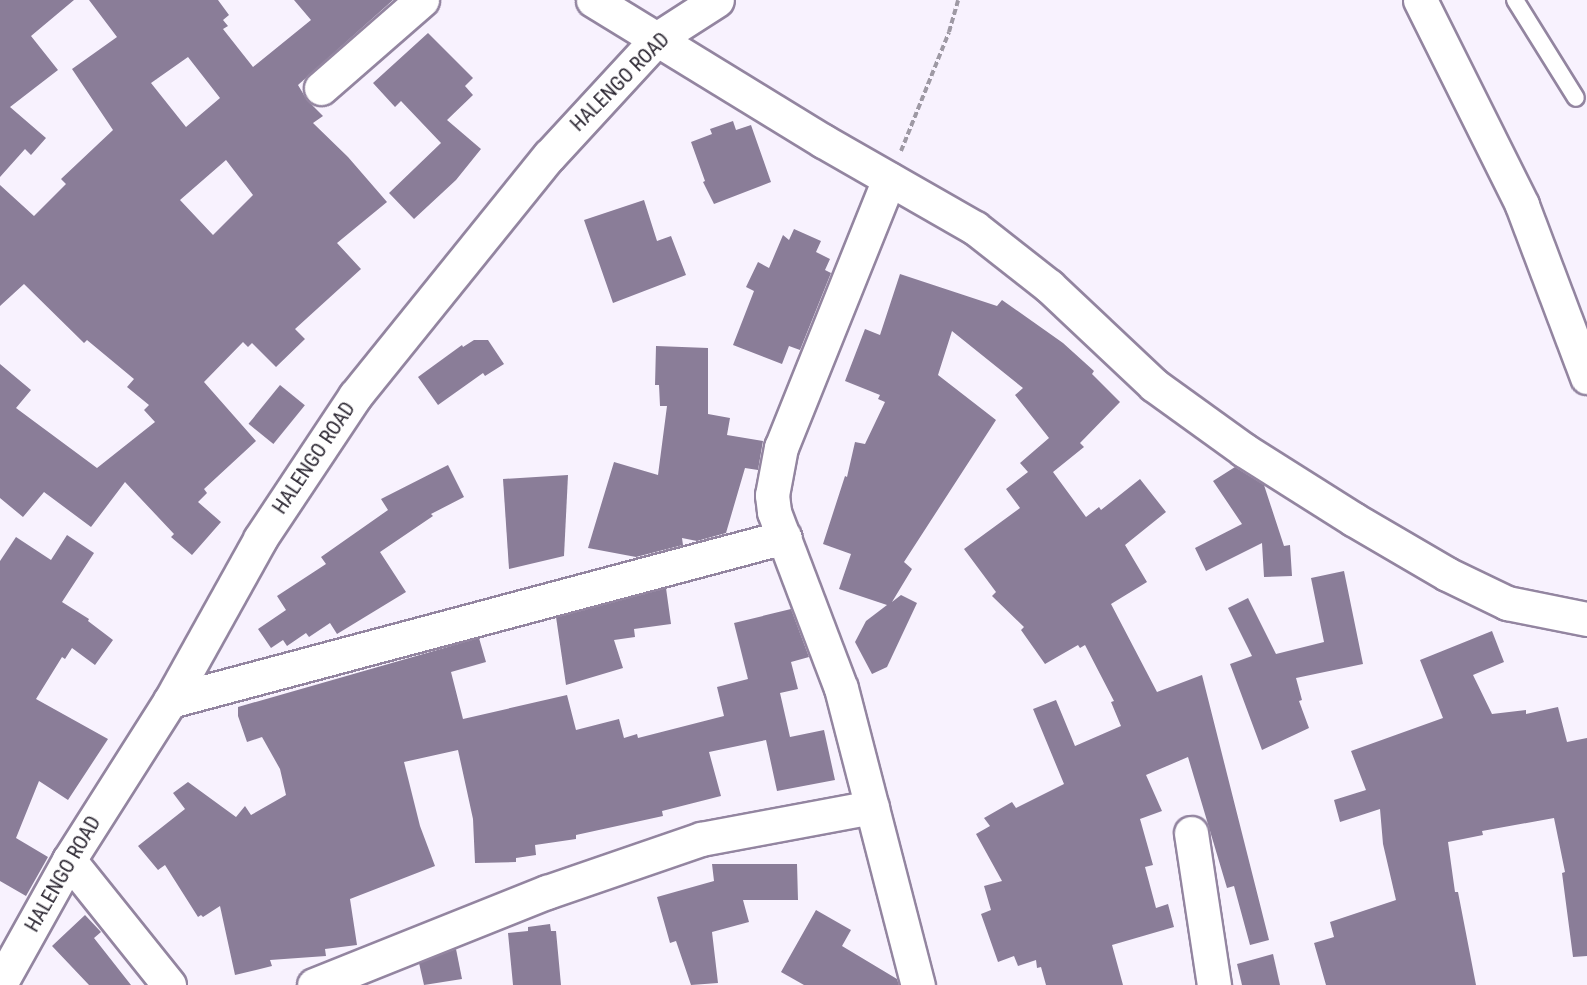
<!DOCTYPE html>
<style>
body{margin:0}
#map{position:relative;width:1587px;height:985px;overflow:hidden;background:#f8f2fe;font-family:"Roboto Condensed",sans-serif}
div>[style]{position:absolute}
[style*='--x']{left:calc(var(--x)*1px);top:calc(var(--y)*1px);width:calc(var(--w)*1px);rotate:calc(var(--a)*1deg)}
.building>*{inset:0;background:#8a7d98;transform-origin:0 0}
.path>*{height:4px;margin-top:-2px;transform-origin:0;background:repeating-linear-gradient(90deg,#9e99a4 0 6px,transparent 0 9px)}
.roads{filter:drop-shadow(2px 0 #9385a0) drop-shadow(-2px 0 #9385a0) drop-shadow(0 2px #9385a0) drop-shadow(0 -2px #9385a0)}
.lane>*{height:16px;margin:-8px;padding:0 8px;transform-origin:8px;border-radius:8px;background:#fff}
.street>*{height:33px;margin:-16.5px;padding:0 16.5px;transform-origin:16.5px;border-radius:16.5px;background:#fff}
.secondary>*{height:33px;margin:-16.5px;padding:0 16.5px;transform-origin:16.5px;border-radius:16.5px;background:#fff}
span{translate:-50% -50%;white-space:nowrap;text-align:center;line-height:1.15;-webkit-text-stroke:4.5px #fff;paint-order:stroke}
.street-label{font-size:20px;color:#2c2732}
</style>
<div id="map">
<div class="building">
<i style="clip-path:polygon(0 0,74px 0,31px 36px,58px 70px,10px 107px,46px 138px,31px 155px,25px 149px,0 177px)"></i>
<i style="clip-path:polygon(evenodd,89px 0,218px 0,229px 15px,223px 20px,228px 26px,223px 29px,253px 67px,311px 20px,294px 0,393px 0,298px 85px,307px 100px,323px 116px,313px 123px,348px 157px,387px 202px,337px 243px,361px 269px,295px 329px,305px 339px,276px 367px,252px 343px,248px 347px,243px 342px,204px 382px,256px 441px,204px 489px,207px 493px,198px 502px,221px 522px,192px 555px,171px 537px,174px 534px,125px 482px,91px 527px,44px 492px,23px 517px,0 498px,0 364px,31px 390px,16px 408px,97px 468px,155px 422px,144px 410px,149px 405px,127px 387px,134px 379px,87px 340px,84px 343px,24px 284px,0 306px,0 185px,34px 216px,66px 184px,61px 179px,113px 130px,72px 69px,117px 37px,89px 0,188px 57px,220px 98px,186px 127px,151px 83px,188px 57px,89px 0,226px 160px,253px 195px,213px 235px,180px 200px,226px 160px)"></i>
<i style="clip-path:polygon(428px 33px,473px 78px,465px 86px,473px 95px,447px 120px,481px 149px,456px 180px,414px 219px,389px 193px,441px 143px,401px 101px,395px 107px,373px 83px)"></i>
<i style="clip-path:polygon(733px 121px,736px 130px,751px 125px,771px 182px,714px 204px,703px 182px,705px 181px,691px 142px,712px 134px,710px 129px)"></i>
<i style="clip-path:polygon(644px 200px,657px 241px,671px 236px,686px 275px,613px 303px,584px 220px)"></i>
<i style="clip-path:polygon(794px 229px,821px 241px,816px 252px,830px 259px,825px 270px,831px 273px,800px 350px,789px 346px,782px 364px,733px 345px,754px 291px,746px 287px,758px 262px,769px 268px,783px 235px,789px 240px)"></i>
<i style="clip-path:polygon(900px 274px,997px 306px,1002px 300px,1063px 343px,1094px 371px,1092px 374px,1120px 402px,1080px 443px,1084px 447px,1053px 472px,1086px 517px,1099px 507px,1101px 510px,1140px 479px,1166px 512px,1125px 545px,1147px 582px,1111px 604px,1157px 692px,1202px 675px,1269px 940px,1250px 945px,1234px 886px,1227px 888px,1188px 757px,1146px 775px,1162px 811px,1140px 819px,1153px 865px,1145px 867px,1156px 908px,1168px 904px,1174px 927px,1112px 945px,1123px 985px,1046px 985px,1041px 967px,1037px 968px,1036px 960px,1018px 966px,1014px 956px,998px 962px,981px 914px,991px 910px,984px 886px,1002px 881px,976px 834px,990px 826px,984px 818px,1012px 802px,1016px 808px,1064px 784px,1033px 709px,1056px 700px,1075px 746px,1121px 726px,1111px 702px,1114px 701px,1085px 645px,1080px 648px,1078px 645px,1045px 664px,1021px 630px,1024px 627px,992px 596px,996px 592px,964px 549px,1020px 508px,1006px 489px,1028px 472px,1020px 463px,1049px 438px,1015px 395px,1023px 388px,952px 331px,938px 375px,996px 420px,904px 562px,912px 569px,892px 602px,901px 595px,917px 603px,887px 667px,872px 674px,855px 642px,866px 621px,887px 605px,839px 589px,851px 554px,823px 544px,845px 476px,847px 477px,855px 442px,865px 444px,885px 402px,878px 399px,880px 395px,845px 381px,865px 329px,880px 335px)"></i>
<i style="clip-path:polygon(474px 340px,488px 340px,504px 364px,485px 376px,483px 373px,438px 405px,418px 377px,462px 345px,463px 347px)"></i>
<i style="clip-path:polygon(656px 346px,708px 348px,708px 414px,730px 418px,727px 435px,763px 441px,758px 470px,745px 468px,726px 533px,697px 541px,682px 538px,683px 545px,636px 557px,588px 548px,614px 462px,658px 475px,667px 406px,660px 406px,659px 385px,655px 385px)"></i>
<i style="left:280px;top:385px;width:32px;height:50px;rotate:39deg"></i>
<i style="clip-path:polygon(448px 465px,464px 497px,431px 514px,433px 516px,380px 552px,406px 592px,337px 634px,330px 623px,309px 637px,306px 633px,287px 646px,283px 640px,271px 648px,258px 629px,286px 610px,277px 596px,326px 564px,321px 557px,388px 510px,381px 499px)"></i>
<i style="clip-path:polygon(1235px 467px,1264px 485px,1284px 546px,1290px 545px,1292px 576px,1264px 577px,1262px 543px,1206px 571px,1195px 548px,1242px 524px,1213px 481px)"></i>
<i style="clip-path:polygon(568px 475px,564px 556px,509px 569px,503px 479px)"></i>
<i style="clip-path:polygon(67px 535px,94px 553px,62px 602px,89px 619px,88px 621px,113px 640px,95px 665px,72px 648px,65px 659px,62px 657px,36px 699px,108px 739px,68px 800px,39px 781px,16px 838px,48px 857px,26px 896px,0 881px,0 561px,16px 537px,51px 560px)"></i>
<i style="clip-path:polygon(1344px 571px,1363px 664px,1296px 678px,1302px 700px,1299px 701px,1309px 728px,1262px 750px,1230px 664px,1252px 656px,1228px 608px,1248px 598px,1276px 654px,1324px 642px,1311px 578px)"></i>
<i style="clip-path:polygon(666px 588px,671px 624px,634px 629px,635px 637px,614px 640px,623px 668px,566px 685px,556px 617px)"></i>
<i style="clip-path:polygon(791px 609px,809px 657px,791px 662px,798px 689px,780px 693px,790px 737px,824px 730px,835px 780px,777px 791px,766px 740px,709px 752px,721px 796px,662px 811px,663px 816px,576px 835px,576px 839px,535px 845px,536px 855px,516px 858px,516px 862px,475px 863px,473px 819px,458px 750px,404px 762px,420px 826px,435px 866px,350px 899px,357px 945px,325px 949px,326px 956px,270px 960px,272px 966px,235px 975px,220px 906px,203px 917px,201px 915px,198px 917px,165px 865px,158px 870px,138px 846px,185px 809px,173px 793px,188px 782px,236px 817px,245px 806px,251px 815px,286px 795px,280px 769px,262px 737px,247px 742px,238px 716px,238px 707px,479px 638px,486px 662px,451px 672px,463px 719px,567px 695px,576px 730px,619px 719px,624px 738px,637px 734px,638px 738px,724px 716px,717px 687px,748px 679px,734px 623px)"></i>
<i style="clip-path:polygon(1492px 631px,1504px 662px,1473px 675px,1492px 714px,1526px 710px,1526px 714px,1558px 707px,1567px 742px,1587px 738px,1587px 956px,1573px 957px,1562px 873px,1565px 872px,1554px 818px,1482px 831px,1483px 835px,1448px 842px,1455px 892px,1458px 892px,1476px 985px,1326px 985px,1314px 943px,1334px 937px,1330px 922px,1396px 900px,1383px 844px,1380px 809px,1340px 822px,1334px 800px,1366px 790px,1351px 751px,1443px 718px,1420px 660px)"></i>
<i style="clip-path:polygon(712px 864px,797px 864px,798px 900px,743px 900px,749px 922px,712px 932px,718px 983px,691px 985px,676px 941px,670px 943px,657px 897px,714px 881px)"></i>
<i style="clip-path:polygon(816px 910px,851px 930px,842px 946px,897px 979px,899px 985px,804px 985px,781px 972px)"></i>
<i style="clip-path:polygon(85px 915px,101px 932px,94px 938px,131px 985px,89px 985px,52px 946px)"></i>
<i style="clip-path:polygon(550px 924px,551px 931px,556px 931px,561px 985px,513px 985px,508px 933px,528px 931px,528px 927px)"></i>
<i style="clip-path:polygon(456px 949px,462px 979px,424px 985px,419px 963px)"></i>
<i style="clip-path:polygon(1273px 954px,1280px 985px,1242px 985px,1237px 964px)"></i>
</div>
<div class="path">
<i style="--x:901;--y:151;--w:128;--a:-68"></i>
<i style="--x:949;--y:32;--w:33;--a:-74"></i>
</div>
<div class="roads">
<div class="lane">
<i style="--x:1515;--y:0;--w:115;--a:58.1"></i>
</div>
<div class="street">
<i style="--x:593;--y:0;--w:270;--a:31.5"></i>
<i style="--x:823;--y:141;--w:175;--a:29.8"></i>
<i style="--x:975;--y:228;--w:94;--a:38.1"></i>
<i style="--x:1049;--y:286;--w:144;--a:43.3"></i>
<i style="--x:1154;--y:385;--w:111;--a:35.8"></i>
<i style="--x:1244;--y:450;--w:129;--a:32.3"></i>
<i style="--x:1353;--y:519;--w:109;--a:30.3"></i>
<i style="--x:1447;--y:574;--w:67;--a:25.8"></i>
<i style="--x:1507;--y:603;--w:82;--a:11.3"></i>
<i style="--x:1420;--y:0;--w:229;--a:63.5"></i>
<i style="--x:1522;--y:205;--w:184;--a:69.3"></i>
<i style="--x:321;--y:88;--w:134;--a:-41.1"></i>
<i style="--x:889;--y:179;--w:289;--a:111.9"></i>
<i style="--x:781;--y:447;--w:49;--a:100.6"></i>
<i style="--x:772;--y:495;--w:17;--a:83"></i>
<i style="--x:774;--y:512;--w:188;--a:69.2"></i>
<i style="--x:841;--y:688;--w:307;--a:75.5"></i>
<i style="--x:170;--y:701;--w:636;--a:-14.95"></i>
<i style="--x:1191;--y:833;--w:154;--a:81.4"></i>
<i style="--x:69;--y:860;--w:160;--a:51.3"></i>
<i style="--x:314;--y:985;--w:251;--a:-21.8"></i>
<i style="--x:547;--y:892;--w:163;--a:-19"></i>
<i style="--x:701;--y:839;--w:174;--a:-10.6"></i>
</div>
<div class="secondary">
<i style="--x:0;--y:984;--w:142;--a:-60.9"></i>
<i style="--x:69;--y:860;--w:188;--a:-57.6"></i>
<i style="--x:170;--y:701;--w:185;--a:-60.9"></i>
<i style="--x:260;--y:539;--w:172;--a:-56.4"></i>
<i style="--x:355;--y:396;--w:309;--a:-51.1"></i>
<i style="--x:549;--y:156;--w:161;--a:-47.3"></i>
<i style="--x:658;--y:38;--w:70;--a:-32.8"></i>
</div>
</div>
<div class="street-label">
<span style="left:620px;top:82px;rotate:-45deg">HALENGO ROAD</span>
<span style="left:314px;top:458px;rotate:-56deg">HALENGO ROAD</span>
<span style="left:63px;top:874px;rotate:-60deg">HALENGO ROAD</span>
</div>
</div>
